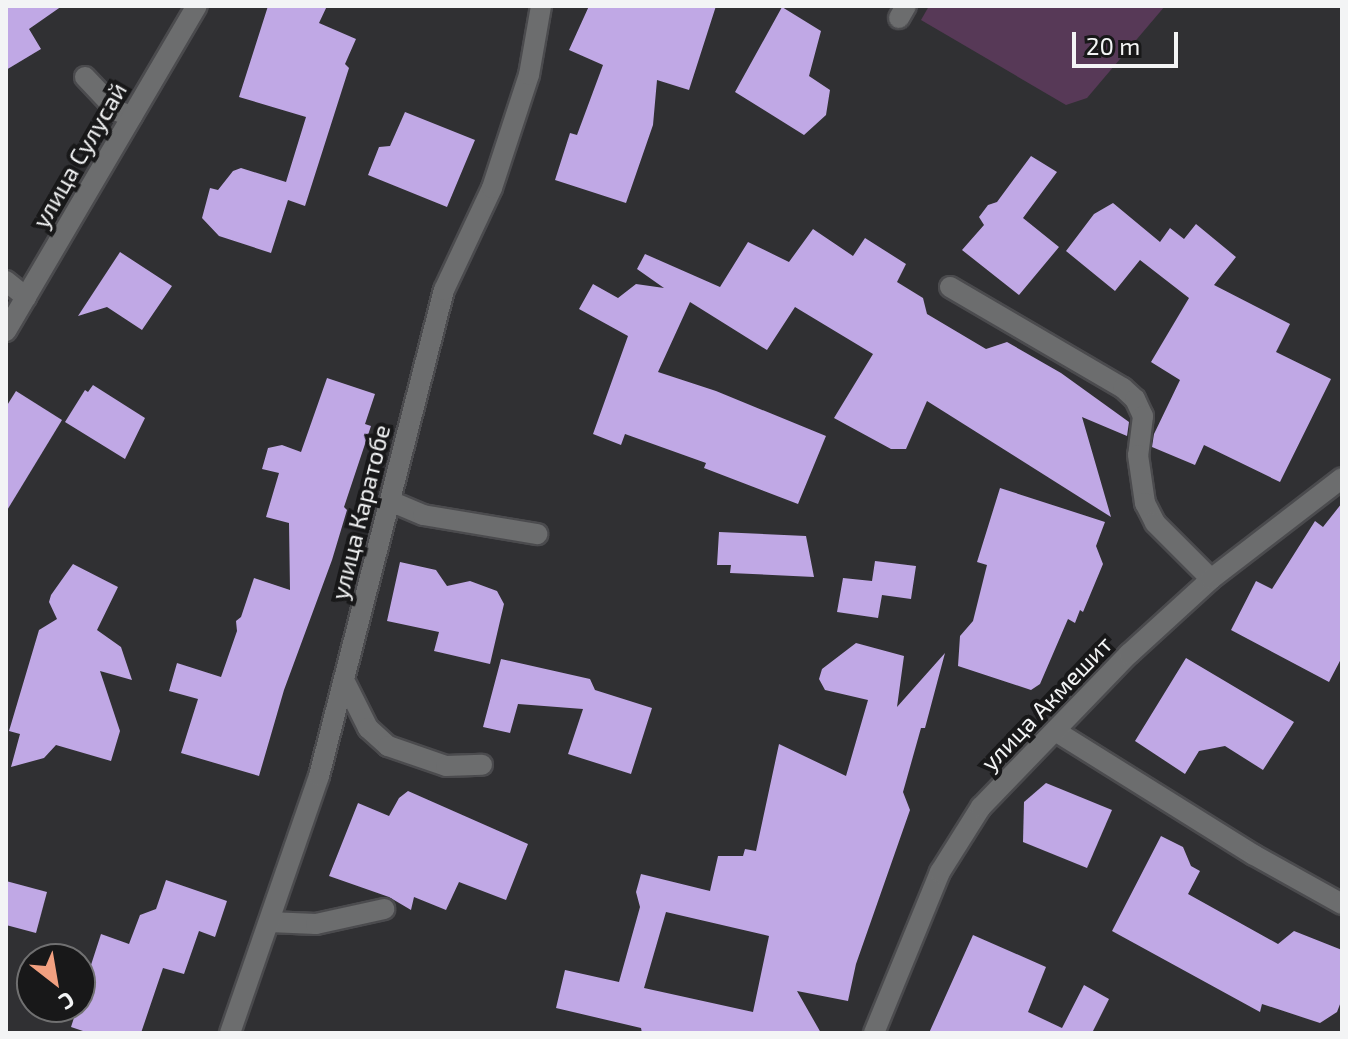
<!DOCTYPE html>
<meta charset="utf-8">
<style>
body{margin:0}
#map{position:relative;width:1348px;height:1039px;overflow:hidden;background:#303033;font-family:"Exo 2",sans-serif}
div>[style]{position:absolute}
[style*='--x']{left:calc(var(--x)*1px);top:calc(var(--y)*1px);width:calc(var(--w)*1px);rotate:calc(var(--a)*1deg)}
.green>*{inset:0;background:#573957}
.building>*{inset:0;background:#c0a8e5}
.roads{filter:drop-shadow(2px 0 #4b4b4e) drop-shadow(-2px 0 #4b4b4e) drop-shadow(0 2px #4b4b4e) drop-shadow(0 -2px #4b4b4e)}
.minor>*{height:20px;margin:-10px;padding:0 10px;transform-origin:10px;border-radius:10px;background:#6c6d6e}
span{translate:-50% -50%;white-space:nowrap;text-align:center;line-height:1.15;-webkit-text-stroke:8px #181819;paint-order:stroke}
.street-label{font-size:24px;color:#f3f4f5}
.frame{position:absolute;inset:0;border:8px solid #f3f4f5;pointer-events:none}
.north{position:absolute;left:16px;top:943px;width:80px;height:80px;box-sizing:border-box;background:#181819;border:2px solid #707071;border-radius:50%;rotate:149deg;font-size:22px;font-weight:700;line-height:32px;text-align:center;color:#f3f4f5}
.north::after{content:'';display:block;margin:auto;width:28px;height:36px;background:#f2a080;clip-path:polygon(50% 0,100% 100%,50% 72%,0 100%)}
.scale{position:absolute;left:1072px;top:32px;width:106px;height:36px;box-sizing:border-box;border:4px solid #f3f4f5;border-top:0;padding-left:10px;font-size:24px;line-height:28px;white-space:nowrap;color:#f3f4f5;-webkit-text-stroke:6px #181819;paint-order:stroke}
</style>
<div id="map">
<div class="green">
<i style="clip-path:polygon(929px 6px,1165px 6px,1087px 98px,1066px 105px,921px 20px)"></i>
</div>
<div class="building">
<i style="clip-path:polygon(6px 6px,62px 6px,29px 29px,41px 49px,6px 70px)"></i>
<i style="clip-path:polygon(268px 6px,327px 6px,319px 23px,356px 39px,345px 64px,349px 68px,305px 206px,288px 200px,271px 253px,219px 236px,202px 218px,210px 188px,218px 190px,233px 171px,241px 168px,286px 182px,306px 117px,239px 97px)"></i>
<i style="clip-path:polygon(589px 6px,716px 6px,689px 90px,657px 80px,653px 125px,626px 203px,555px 180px,570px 133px,577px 135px,603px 65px,569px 50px)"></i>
<i style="clip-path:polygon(782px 7px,821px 31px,809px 76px,830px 90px,826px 115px,804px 135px,735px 92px)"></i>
<i style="clip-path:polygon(405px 112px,475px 140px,447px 207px,368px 175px,379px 147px,390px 146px)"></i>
<i style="clip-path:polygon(1031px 156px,1057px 172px,1023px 218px,1059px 247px,1019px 295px,962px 250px,984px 225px,979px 217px,988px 205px,997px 202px)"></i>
<i style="clip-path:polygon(1113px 203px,1160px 242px,1170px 228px,1184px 239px,1196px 224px,1236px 257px,1214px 285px,1290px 324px,1276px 352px,1331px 379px,1280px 482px,1204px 445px,1195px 465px,1152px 447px,1154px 434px,1180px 380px,1151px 362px,1189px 298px,1140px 260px,1115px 291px,1066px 251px,1094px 214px)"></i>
<i style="clip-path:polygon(813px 229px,853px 256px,865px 238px,906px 264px,897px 282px,923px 298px,927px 314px,986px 349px,1007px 342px,1061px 373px,1129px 422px,1127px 436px,1082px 417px,1111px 517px,927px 401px,906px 449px,891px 449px,834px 418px,873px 354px,795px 307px,767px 350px,690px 302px,658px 372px,716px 391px,826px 436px,798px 504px,704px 468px,706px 463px,625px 434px,621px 445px,593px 434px,628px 336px,579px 309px,593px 284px,618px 298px,636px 284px,664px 288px,637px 269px,645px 254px,720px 287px,748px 242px,789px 262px)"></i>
<i style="clip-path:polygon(120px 252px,172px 286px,142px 330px,107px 307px,78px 316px)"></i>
<i style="clip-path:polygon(327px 378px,375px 394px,365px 424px,371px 426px,344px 507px,347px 510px,332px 560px,284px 690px,259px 776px,181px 753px,198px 699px,169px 691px,177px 663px,221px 677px,237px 631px,236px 621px,241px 617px,254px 578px,290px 590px,289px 523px,266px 517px,279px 473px,262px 469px,268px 448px,282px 445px,301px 452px)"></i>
<i style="clip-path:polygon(93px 385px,145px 418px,125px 459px,65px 422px,85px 390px,88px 392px)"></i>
<i style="clip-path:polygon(16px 391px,62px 420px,6px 512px,6px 407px)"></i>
<i style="clip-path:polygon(1000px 488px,1105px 522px,1096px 546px,1103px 564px,1083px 612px,1080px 610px,1075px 623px,1068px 619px,1040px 684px,1031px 690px,958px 666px,960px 636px,973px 621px,987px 565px,977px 562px)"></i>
<i style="clip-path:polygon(1342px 503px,1342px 657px,1329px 682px,1231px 630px,1256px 581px,1272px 589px,1315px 521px,1323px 527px)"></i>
<i style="clip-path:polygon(719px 532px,806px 536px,814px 577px,730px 573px,731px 565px,717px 565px)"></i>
<i style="clip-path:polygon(875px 561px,916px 566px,911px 599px,882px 595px,878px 618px,837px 612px,843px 578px,872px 581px)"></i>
<i style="clip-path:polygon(400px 562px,436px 570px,447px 586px,470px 581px,497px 591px,504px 604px,490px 664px,434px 651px,439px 632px,387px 621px)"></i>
<i style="clip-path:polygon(73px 564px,118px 587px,97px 630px,121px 647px,132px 680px,100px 671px,120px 731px,111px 761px,56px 745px,44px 758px,11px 767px,20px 734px,9px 731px,39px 630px,57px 619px,49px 602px,51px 595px)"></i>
<i style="clip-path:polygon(evenodd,856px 643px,904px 656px,897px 707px,945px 653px,925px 728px,921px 728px,903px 792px,910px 810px,856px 964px,848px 1001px,797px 991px,821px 1033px,642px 1033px,641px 1028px,556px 1008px,565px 970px,619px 982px,640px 907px,636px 892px,641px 874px,710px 891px,718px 856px,743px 856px,745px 849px,756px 851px,779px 744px,846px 776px,868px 700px,825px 690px,819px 679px,822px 669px,856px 643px,666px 912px,769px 936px,753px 1012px,644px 988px,666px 912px)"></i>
<i style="clip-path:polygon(1186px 658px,1294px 722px,1263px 770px,1225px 746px,1199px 751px,1185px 774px,1135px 741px)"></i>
<i style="clip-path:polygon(501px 659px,590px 679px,595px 690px,652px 708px,631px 774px,568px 754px,583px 709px,518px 704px,510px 733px,483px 727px)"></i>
<i style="clip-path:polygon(1046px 783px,1112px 810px,1087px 868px,1023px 842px,1024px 802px)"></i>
<i style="clip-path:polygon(408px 791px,528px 844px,506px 900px,459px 882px,446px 910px,414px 897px,411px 910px,389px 897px,329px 876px,358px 803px,389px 816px,399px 798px)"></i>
<i style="clip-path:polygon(1161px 836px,1183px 847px,1191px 866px,1200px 871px,1188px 894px,1278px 944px,1294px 931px,1342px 950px,1342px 999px,1337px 1012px,1320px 1023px,1262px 1004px,1260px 1012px,1112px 931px)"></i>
<i style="clip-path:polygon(166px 880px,227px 901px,215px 937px,199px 931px,184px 974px,163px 968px,141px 1033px,89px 1033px,71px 1027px,101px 934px,129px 944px,140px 915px,156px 909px)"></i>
<i style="clip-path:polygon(6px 881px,47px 892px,36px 933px,6px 925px)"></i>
<i style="clip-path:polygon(973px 935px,1046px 967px,1028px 1012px,1062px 1028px,1084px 985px,1109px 999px,1092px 1033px,929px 1033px)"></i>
</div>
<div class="roads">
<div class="minor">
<i style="--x:899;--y:18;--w:14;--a:-60"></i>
<i style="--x:85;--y:77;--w:47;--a:46.7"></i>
<i style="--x:117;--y:111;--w:16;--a:18"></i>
<i style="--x:6;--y:281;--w:26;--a:39"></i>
<i style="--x:950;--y:287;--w:200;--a:30.3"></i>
<i style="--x:1123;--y:388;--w:16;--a:43"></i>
<i style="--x:1135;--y:399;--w:19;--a:65"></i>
<i style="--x:1143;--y:416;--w:39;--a:97"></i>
<i style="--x:1138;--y:455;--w:49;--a:81.7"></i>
<i style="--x:1145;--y:503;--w:22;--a:63"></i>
<i style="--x:1155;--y:523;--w:79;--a:45"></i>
<i style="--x:6;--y:331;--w:377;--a:-59.6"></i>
<i style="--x:390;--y:501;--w:36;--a:23"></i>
<i style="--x:423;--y:515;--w:116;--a:9.5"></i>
<i style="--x:344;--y:680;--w:54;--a:63.4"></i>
<i style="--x:368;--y:728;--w:27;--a:42"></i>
<i style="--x:388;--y:746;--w:61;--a:19"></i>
<i style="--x:446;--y:766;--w:36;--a:-2"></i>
<i style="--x:1057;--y:732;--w:232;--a:32"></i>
<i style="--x:1254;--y:855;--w:101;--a:29.1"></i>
<i style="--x:269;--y:922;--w:47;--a:2.4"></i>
<i style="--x:316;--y:924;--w:70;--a:-12.4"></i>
<i style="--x:230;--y:1033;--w:272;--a:-70.9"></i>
<i style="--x:319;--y:776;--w:502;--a:-75.58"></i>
<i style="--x:444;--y:290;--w:113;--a:-64.8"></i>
<i style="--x:492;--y:188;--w:119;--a:-71.9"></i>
<i style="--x:529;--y:75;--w:70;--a:-80.1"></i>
<i style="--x:874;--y:1033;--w:174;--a:-67.7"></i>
<i style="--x:940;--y:872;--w:77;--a:-57.8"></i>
<i style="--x:981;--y:807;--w:213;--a:-46"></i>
<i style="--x:1129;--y:654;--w:111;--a:-42.4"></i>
<i style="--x:1211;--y:579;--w:165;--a:-37.6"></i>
</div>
</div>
<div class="street-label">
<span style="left:79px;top:155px;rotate:-60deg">улица Сулусай</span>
<span style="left:360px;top:512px;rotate:-76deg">улица Каратобе</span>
<span style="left:1046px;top:703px;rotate:-46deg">улица Акмешит</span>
</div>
<div class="frame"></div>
<div class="north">С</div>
<div class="scale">20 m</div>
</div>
